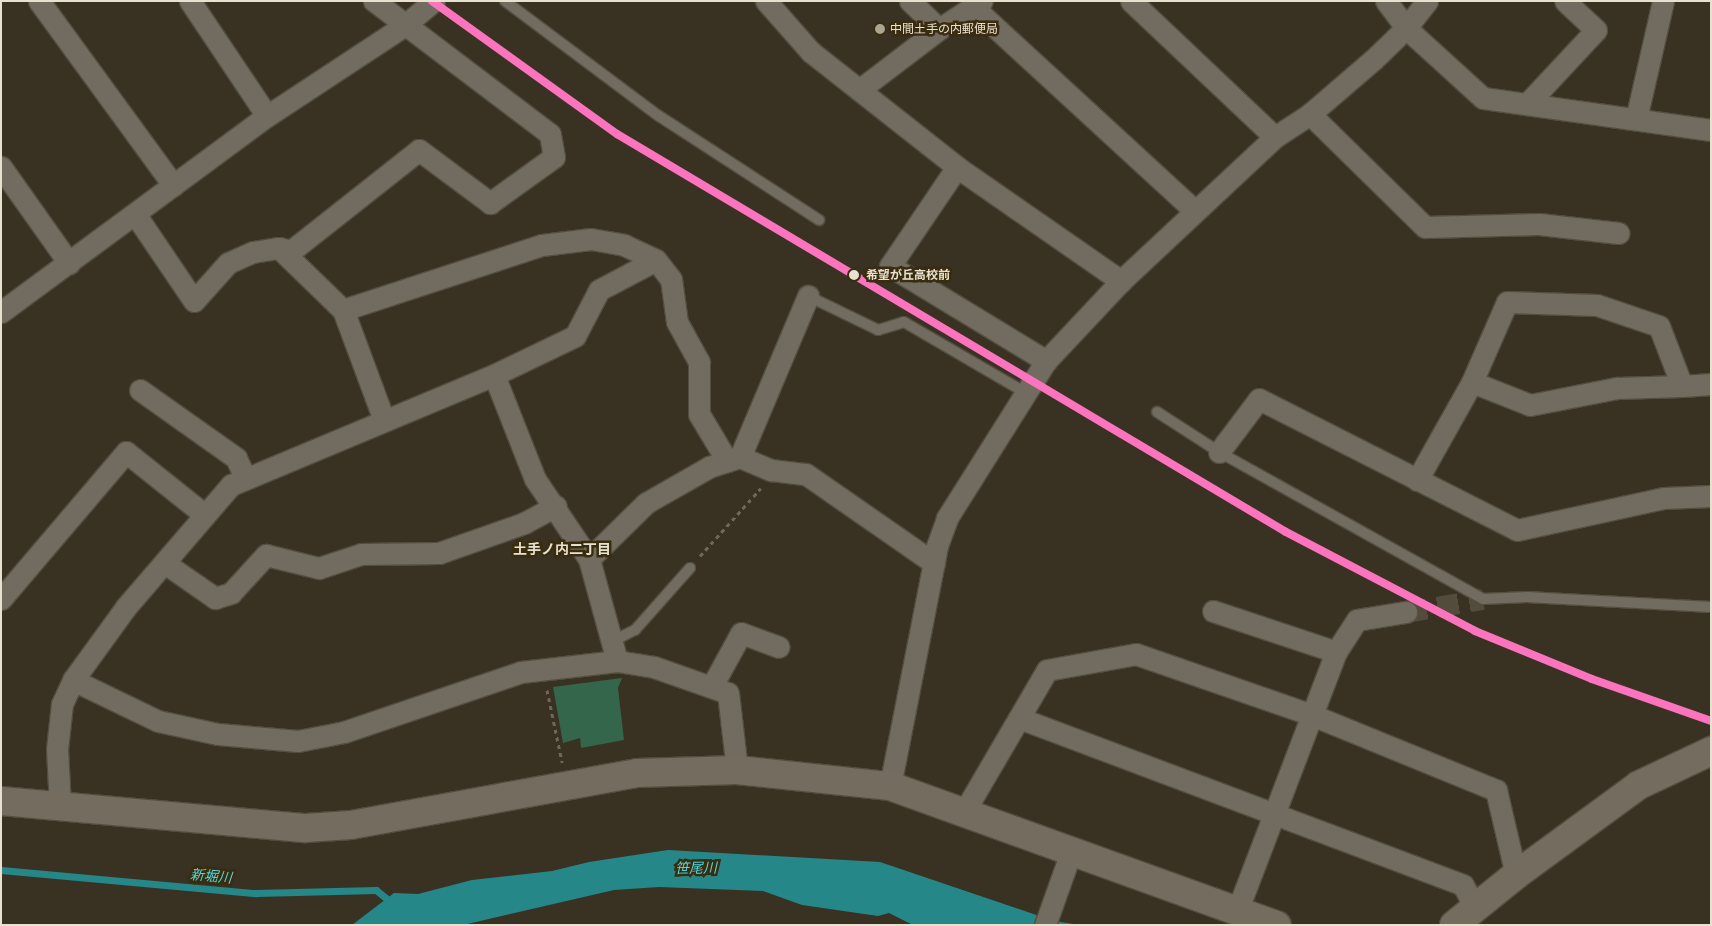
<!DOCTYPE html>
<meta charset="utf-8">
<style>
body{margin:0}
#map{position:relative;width:1712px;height:926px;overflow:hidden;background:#393223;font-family:"Noto Sans","Noto Sans JP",sans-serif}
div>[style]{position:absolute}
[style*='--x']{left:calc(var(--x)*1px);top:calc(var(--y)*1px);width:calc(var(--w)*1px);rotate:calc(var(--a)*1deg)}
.green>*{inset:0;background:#33664a}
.water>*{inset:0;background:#268789}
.stream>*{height:7px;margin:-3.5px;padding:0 3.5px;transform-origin:3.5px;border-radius:3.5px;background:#268789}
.street-tunnel>*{height:21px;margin-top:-10.5px;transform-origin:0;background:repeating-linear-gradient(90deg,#534c3d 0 21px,transparent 0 32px)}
.path>*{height:3px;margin-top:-1.5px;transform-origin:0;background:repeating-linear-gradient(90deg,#6d685c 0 4px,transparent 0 8px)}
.roads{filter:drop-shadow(1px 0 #534e40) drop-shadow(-1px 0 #534e40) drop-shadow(0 1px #534e40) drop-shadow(0 -1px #534e40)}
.lane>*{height:10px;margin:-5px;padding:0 5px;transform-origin:5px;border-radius:5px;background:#716c5f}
.street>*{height:21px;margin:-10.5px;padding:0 10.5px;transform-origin:10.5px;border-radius:10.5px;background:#716c5f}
.secondary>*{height:28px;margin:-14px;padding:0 14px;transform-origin:14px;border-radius:14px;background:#756c60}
.rail-1>*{height:8px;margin:-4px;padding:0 4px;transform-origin:4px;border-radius:4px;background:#fc73be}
.dots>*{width:14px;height:14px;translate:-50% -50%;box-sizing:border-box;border:2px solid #392c0f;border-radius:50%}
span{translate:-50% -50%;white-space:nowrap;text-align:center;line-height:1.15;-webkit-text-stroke:5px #392c0f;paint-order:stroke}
.poi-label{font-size:12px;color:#e9e1d0}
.left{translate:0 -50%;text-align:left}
.stop-label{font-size:12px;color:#e9e1d0;font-weight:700}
.neighbourhood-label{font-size:14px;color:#e9e1d0;font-weight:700}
.water-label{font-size:14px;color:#50d9de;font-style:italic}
.frame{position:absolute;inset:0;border:2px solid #e9e1d0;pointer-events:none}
</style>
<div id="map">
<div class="green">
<i style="clip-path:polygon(622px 678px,618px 688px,624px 740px,581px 748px,580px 738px,563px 743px,553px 687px)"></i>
</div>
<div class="water">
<i style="clip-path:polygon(668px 850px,880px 862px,1054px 921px,1080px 925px,913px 925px,889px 913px,878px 916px,802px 905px,763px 891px,659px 887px,614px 890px,463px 925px,352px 925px,394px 893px,418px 894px,472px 880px,552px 871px,589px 862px)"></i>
</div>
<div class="stream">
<i style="--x:1;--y:870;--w:256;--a:5.2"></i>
<i style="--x:256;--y:893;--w:120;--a:-1.4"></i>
<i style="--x:376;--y:890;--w:21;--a:39"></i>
</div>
<div class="street-tunnel">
<i style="--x:1406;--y:612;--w:78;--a:-9.6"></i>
</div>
<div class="path">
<i style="--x:700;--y:556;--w:91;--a:-48.1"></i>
<i style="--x:547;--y:690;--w:74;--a:78.2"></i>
</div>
<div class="roads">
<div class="lane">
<i style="--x:505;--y:1;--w:192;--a:36.8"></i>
<i style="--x:659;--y:116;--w:191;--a:33"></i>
<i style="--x:808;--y:296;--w:78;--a:25.9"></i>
<i style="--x:878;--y:330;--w:27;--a:-17"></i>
<i style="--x:904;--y:322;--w:141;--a:30.2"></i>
<i style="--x:1157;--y:412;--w:74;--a:32.8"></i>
<i style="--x:1219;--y:452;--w:302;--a:29.1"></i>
<i style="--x:1483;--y:599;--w:44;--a:-2.6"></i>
<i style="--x:1527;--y:597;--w:184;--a:3.1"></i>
<i style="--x:613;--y:641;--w:25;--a:-27"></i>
<i style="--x:635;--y:630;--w:83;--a:-48.4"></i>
</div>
<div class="street">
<i style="--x:39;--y:1;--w:228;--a:53.9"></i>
<i style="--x:190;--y:1;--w:138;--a:56.2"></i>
<i style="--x:766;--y:1;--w:68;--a:48.6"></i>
<i style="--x:811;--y:52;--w:186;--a:38.2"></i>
<i style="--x:957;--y:167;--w:200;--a:34.8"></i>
<i style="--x:910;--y:1;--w:40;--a:44"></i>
<i style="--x:1131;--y:1;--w:198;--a:43.4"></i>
<i style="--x:1386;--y:1;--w:34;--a:53"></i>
<i style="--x:1406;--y:28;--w:104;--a:42.3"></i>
<i style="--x:1483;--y:98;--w:230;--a:8"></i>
<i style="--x:972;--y:6;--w:303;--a:42.6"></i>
<i style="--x:859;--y:90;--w:101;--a:-37.3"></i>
<i style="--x:939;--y:29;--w:51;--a:-33.1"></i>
<i style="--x:1527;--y:104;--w:101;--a:-47"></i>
<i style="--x:1596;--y:30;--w:42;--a:-136.9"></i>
<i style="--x:1310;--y:114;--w:161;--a:44.5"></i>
<i style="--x:1425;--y:227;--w:114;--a:-1.5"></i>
<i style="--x:1539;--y:224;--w:80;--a:6.5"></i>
<i style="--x:1636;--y:119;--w:121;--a:-77.1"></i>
<i style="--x:1;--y:167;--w:118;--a:54.7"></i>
<i style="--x:957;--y:167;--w:120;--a:124.1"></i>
<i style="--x:890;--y:266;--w:183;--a:31.3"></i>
<i style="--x:135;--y:214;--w:105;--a:55.9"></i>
<i style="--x:194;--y:301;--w:51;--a:-48.2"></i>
<i style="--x:228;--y:263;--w:27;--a:-24"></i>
<i style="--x:253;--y:252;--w:26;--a:-9"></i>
<i style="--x:279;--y:248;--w:12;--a:14"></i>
<i style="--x:291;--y:251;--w:163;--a:-38.3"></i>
<i style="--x:419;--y:150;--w:89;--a:36.7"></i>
<i style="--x:490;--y:203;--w:79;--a:-35.7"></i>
<i style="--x:554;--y:157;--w:23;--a:-100"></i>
<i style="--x:550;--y:134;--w:221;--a:-142.9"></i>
<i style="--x:279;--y:248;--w:89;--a:44.1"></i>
<i style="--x:1;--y:312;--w:330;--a:-36.4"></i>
<i style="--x:267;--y:116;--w:165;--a:-33.4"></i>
<i style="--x:405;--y:25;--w:38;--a:-40"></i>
<i style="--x:494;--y:375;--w:90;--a:-25.7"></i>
<i style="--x:575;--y:336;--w:52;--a:-62.4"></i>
<i style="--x:599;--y:290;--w:64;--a:-27.8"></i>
<i style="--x:656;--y:260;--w:24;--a:52"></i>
<i style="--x:671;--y:279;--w:43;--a:82.1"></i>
<i style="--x:677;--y:322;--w:46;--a:61.2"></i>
<i style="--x:699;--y:362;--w:52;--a:90"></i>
<i style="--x:699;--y:414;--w:55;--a:59.2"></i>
<i style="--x:1472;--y:382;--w:62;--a:21.6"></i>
<i style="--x:1530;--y:405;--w:89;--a:-11.1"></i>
<i style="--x:1617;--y:388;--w:65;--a:-1.8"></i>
<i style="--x:140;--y:390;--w:118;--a:35.3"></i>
<i style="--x:236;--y:458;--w:23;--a:65"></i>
<i style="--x:384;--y:420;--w:117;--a:-110.4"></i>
<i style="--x:343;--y:310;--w:209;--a:-18.1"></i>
<i style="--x:542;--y:245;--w:49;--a:-7"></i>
<i style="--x:591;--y:239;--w:34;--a:10"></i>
<i style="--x:624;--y:245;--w:35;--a:25"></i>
<i style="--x:1219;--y:452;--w:66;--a:-53"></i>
<i style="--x:1259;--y:399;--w:289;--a:26.9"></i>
<i style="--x:1517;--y:530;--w:150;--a:-12.3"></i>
<i style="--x:1664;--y:498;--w:47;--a:-2.4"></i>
<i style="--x:740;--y:457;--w:34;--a:23"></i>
<i style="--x:771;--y:470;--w:35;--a:7"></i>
<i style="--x:806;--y:474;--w:156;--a:34.8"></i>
<i style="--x:1417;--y:480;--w:112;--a:-60.7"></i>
<i style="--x:1472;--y:382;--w:87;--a:-66.4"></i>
<i style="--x:1507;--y:302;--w:90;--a:1.9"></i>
<i style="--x:1597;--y:305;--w:65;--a:18.7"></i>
<i style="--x:1659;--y:326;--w:64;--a:69"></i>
<i style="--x:1682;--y:386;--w:29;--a:-4"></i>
<i style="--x:589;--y:559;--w:80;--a:-44.5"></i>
<i style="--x:646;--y:503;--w:73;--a:-29.7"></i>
<i style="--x:709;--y:467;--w:33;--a:-18"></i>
<i style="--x:740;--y:457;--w:175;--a:-67.1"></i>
<i style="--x:166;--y:564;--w:60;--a:34.8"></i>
<i style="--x:215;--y:598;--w:17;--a:-17"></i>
<i style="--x:231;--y:593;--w:52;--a:-47.4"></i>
<i style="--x:266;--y:555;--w:55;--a:13.8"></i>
<i style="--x:319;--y:568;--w:44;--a:-18.4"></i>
<i style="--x:361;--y:554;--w:78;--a:-0.7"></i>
<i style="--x:439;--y:553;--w:90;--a:-19.4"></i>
<i style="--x:524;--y:523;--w:36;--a:-28"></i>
<i style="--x:1;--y:599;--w:193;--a:-49.6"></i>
<i style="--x:126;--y:452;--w:101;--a:38.6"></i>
<i style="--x:1213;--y:611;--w:130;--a:18.4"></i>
<i style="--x:1336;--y:652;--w:277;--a:110.9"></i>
<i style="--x:1336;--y:652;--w:38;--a:-57"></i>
<i style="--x:1357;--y:620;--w:50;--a:-9.3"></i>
<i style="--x:73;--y:680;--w:94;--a:25.8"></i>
<i style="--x:158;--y:721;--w:61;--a:12.2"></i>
<i style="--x:218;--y:734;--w:80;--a:5"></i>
<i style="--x:298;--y:741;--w:47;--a:-11.1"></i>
<i style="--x:344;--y:732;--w:187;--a:-18.7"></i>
<i style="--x:521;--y:672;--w:97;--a:-6.5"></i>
<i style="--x:617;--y:661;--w:37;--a:9"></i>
<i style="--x:654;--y:667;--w:78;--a:19.4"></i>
<i style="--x:728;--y:693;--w:78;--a:83.3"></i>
<i style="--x:712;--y:686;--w:60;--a:-61.3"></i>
<i style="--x:741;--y:633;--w:40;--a:20.2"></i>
<i style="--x:1019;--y:718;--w:474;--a:20.6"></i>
<i style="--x:1463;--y:885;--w:26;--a:62"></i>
<i style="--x:890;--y:786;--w:245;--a:-78.9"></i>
<i style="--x:937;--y:546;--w:30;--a:-70"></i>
<i style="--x:947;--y:518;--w:186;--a:-57.8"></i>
<i style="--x:1046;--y:361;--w:110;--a:-46.8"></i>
<i style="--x:1121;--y:281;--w:211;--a:-43.1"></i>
<i style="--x:1275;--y:137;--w:42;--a:-33.3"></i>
<i style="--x:1310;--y:114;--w:84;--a:-40.7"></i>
<i style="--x:1374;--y:59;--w:45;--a:-44.1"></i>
<i style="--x:1406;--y:28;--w:34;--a:-52"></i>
<i style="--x:60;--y:806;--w:57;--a:-93"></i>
<i style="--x:57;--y:749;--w:45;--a:-83.7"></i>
<i style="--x:62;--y:704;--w:26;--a:-65"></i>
<i style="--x:73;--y:680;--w:90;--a:-54"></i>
<i style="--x:126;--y:607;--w:161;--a:-49.3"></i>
<i style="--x:231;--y:485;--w:285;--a:-22.7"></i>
<i style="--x:494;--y:375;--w:112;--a:68.5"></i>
<i style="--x:535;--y:479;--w:97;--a:56"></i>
<i style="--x:589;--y:559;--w:106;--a:74.6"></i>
<i style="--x:964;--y:812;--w:164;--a:-59.7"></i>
<i style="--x:1047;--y:670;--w:90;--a:-10.2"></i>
<i style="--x:1136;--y:654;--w:186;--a:19.1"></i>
<i style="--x:1312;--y:715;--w:199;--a:22.2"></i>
<i style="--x:1496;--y:790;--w:87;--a:76.8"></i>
<i style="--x:1045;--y:925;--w:81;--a:-70.4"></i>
</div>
<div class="secondary">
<i style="--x:1;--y:801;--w:306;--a:5.1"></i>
<i style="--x:306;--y:828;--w:45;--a:-3.8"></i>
<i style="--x:351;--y:825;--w:291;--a:-10.3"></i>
<i style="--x:637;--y:773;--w:100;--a:-1.7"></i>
<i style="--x:737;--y:770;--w:154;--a:6"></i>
<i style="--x:890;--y:786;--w:411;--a:19.8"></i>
<i style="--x:1454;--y:925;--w:80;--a:-38.9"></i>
<i style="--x:1516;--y:875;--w:152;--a:-36.2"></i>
<i style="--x:1639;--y:785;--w:80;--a:-25.3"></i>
</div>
</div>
<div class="rail-1">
<i style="--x:432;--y:1;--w:228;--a:35.7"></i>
<i style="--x:617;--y:134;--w:778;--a:30.75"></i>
<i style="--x:1286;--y:532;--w:213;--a:27.6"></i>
<i style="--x:1475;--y:631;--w:126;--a:22.3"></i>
<i style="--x:1592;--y:679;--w:126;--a:19.4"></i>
</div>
<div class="dots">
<i style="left:880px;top:29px;background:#aba493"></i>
<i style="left:854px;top:275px;background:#e9e1d0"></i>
</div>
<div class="poi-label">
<span class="left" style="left:890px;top:29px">中間土手の内郵便局</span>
</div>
<div class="stop-label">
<span class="left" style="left:866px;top:275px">希望が丘高校前</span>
</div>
<div class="neighbourhood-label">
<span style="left:562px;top:549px">土手ノ内二丁目</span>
</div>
<div class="water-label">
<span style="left:696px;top:868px;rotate:-1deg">笹尾川</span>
<span style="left:211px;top:876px;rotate:5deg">新堀川</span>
</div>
<div class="frame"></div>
</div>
